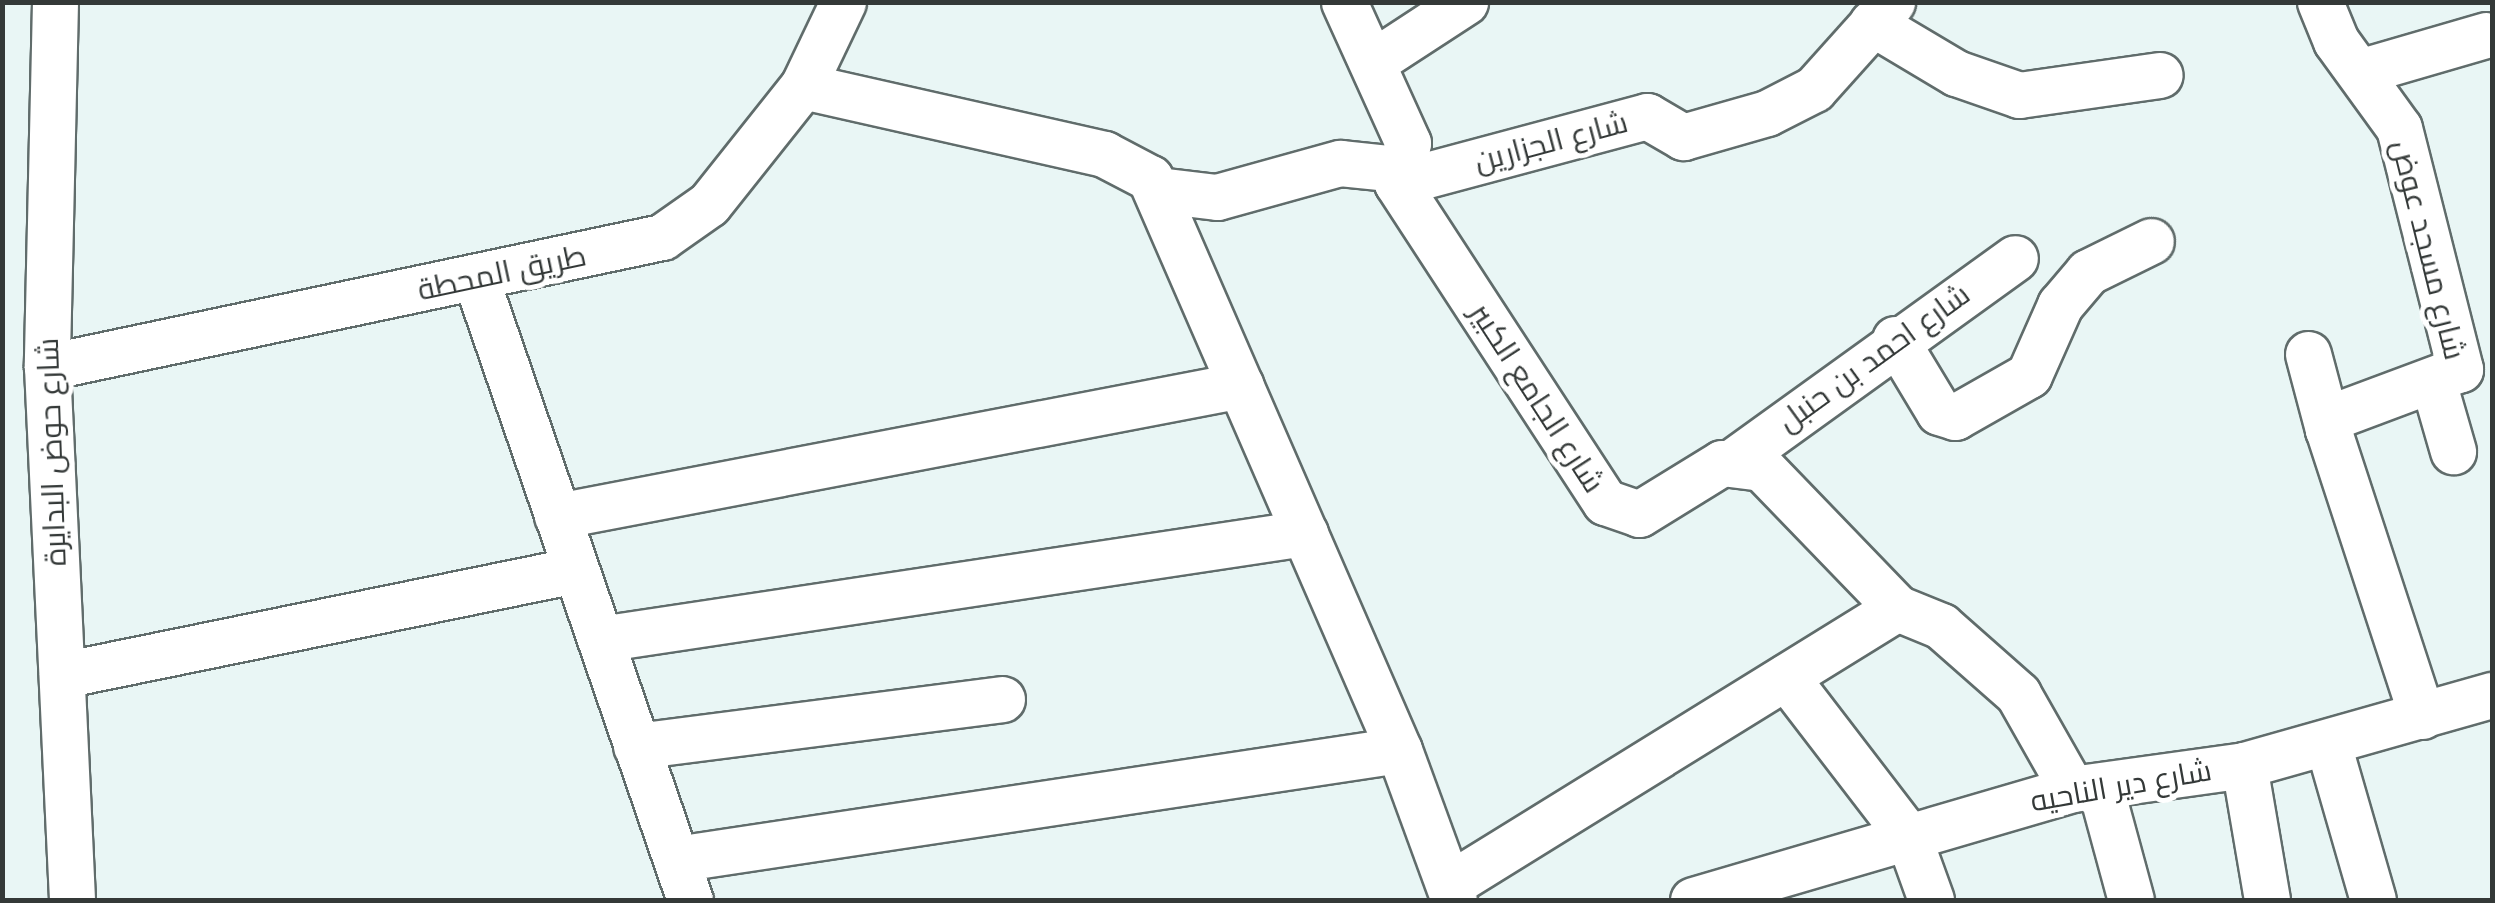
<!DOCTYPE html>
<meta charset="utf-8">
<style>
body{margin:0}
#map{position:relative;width:2495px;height:903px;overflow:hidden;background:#e9f6f5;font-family:Helvetica,Cairo,sans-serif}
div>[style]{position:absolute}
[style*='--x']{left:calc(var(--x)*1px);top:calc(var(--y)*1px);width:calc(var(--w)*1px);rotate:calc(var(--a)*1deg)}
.roads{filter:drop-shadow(2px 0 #606c6b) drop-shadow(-2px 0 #606c6b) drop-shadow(0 2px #606c6b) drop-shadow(0 -2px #606c6b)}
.minor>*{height:45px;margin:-22.5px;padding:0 22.5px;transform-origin:22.5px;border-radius:22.5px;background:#fff}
span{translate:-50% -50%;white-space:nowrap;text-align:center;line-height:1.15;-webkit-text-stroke:10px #fff;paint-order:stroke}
.street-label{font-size:30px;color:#343938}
.frame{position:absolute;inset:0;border:5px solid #343938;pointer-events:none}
</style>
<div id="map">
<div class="roads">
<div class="minor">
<i style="--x:55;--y:2;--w:365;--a:91.3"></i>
<i style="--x:47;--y:367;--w:534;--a:87.31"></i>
<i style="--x:1344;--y:2;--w:155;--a:65.6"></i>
<i style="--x:1408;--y:143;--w:41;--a:105.4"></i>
<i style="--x:1397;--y:183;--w:381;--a:56.9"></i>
<i style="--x:1605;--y:502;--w:36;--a:19"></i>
<i style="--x:1639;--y:514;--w:97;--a:-31.6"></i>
<i style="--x:1722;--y:463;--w:40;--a:7.1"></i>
<i style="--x:1762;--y:468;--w:194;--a:46"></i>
<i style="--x:1897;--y:608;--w:48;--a:22.2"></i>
<i style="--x:1941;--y:626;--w:103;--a:41.4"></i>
<i style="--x:2018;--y:694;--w:109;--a:60.4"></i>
<i style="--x:2320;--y:2;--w:42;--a:67.7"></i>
<i style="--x:2336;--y:41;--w:107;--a:54.1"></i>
<i style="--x:2399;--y:128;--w:249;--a:75.8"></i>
<i style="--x:2460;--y:369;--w:131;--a:159.5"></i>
<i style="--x:2337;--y:415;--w:17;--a:123"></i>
<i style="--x:2328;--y:429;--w:302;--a:71.9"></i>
<i style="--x:1872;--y:23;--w:98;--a:30.8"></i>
<i style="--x:1956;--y:73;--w:67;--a:19.2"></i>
<i style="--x:2019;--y:95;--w:142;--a:-8.1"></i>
<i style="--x:1373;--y:62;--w:110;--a:-33.1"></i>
<i style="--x:2362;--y:71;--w:129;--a:-16.2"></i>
<i style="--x:803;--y:86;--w:309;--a:12.7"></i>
<i style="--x:1104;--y:154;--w:52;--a:27.6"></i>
<i style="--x:1150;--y:178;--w:624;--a:66.48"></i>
<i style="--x:1399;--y:750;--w:160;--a:69.9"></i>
<i style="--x:1397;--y:183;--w:259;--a:-15"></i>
<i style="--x:1647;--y:116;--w:42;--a:30.3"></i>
<i style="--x:1683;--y:137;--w:87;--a:-15.9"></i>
<i style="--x:1767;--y:113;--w:53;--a:-27.1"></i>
<i style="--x:1814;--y:89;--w:117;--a:-48.1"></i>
<i style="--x:1158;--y:190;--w:59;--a:6.8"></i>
<i style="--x:1217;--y:197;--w:128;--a:-15.5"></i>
<i style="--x:1340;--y:163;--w:57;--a:6"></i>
<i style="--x:476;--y:279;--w:657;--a:70.99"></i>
<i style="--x:1895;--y:339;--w:85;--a:58.9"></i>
<i style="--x:1939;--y:412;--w:17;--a:17"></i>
<i style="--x:1955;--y:417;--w:85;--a:-29.6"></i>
<i style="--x:2029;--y:375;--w:77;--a:-66.1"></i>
<i style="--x:2060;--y:305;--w:43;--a:-49.7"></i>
<i style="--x:2088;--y:272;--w:70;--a:-26.2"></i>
<i style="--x:2308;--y:354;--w:78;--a:75.1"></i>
<i style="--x:47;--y:367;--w:629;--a:-11.94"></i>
<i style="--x:662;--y:237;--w:57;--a:-35.1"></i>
<i style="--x:709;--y:204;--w:151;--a:-51.5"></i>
<i style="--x:803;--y:86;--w:93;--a:-64.5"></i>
<i style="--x:2434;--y:385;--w:69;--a:73.9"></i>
<i style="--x:1735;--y:460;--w:345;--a:-35.8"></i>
<i style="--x:557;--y:516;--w:696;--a:-10.84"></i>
<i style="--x:600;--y:639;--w:713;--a:-8.55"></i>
<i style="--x:62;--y:675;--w:524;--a:-11.57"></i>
<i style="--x:1786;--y:677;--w:200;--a:52.5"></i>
<i style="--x:1908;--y:836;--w:68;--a:70.2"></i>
<i style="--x:2328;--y:744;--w:162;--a:73.9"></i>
<i style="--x:636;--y:746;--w:369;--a:-7.3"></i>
<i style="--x:2244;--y:765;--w:137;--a:80.3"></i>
<i style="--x:2100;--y:786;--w:118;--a:74.8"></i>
<i style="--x:676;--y:859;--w:731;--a:-8.57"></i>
<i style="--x:1449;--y:885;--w:527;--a:-31.73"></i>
<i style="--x:1693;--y:900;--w:395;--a:-16.3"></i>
<i style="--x:2072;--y:789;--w:174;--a:-7.9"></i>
<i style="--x:2244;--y:765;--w:258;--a:-15.8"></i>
</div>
</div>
<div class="street-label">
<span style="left:1551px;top:142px;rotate:-15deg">شارع الجزارين</span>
<span style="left:2428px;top:250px;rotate:76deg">شارع مسجد عوض</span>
<span style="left:502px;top:273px;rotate:-12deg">طريق المحطة</span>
<span style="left:1874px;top:358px;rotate:-36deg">شارع احمد بن حنبل</span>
<span style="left:1537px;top:398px;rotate:57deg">شارع الجامع الكبير</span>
<span style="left:52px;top:452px;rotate:-92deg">شارع حوض البدايرة</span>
<span style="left:2121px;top:786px;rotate:-10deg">شارع دير الناحيه</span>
</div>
<div class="frame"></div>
</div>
